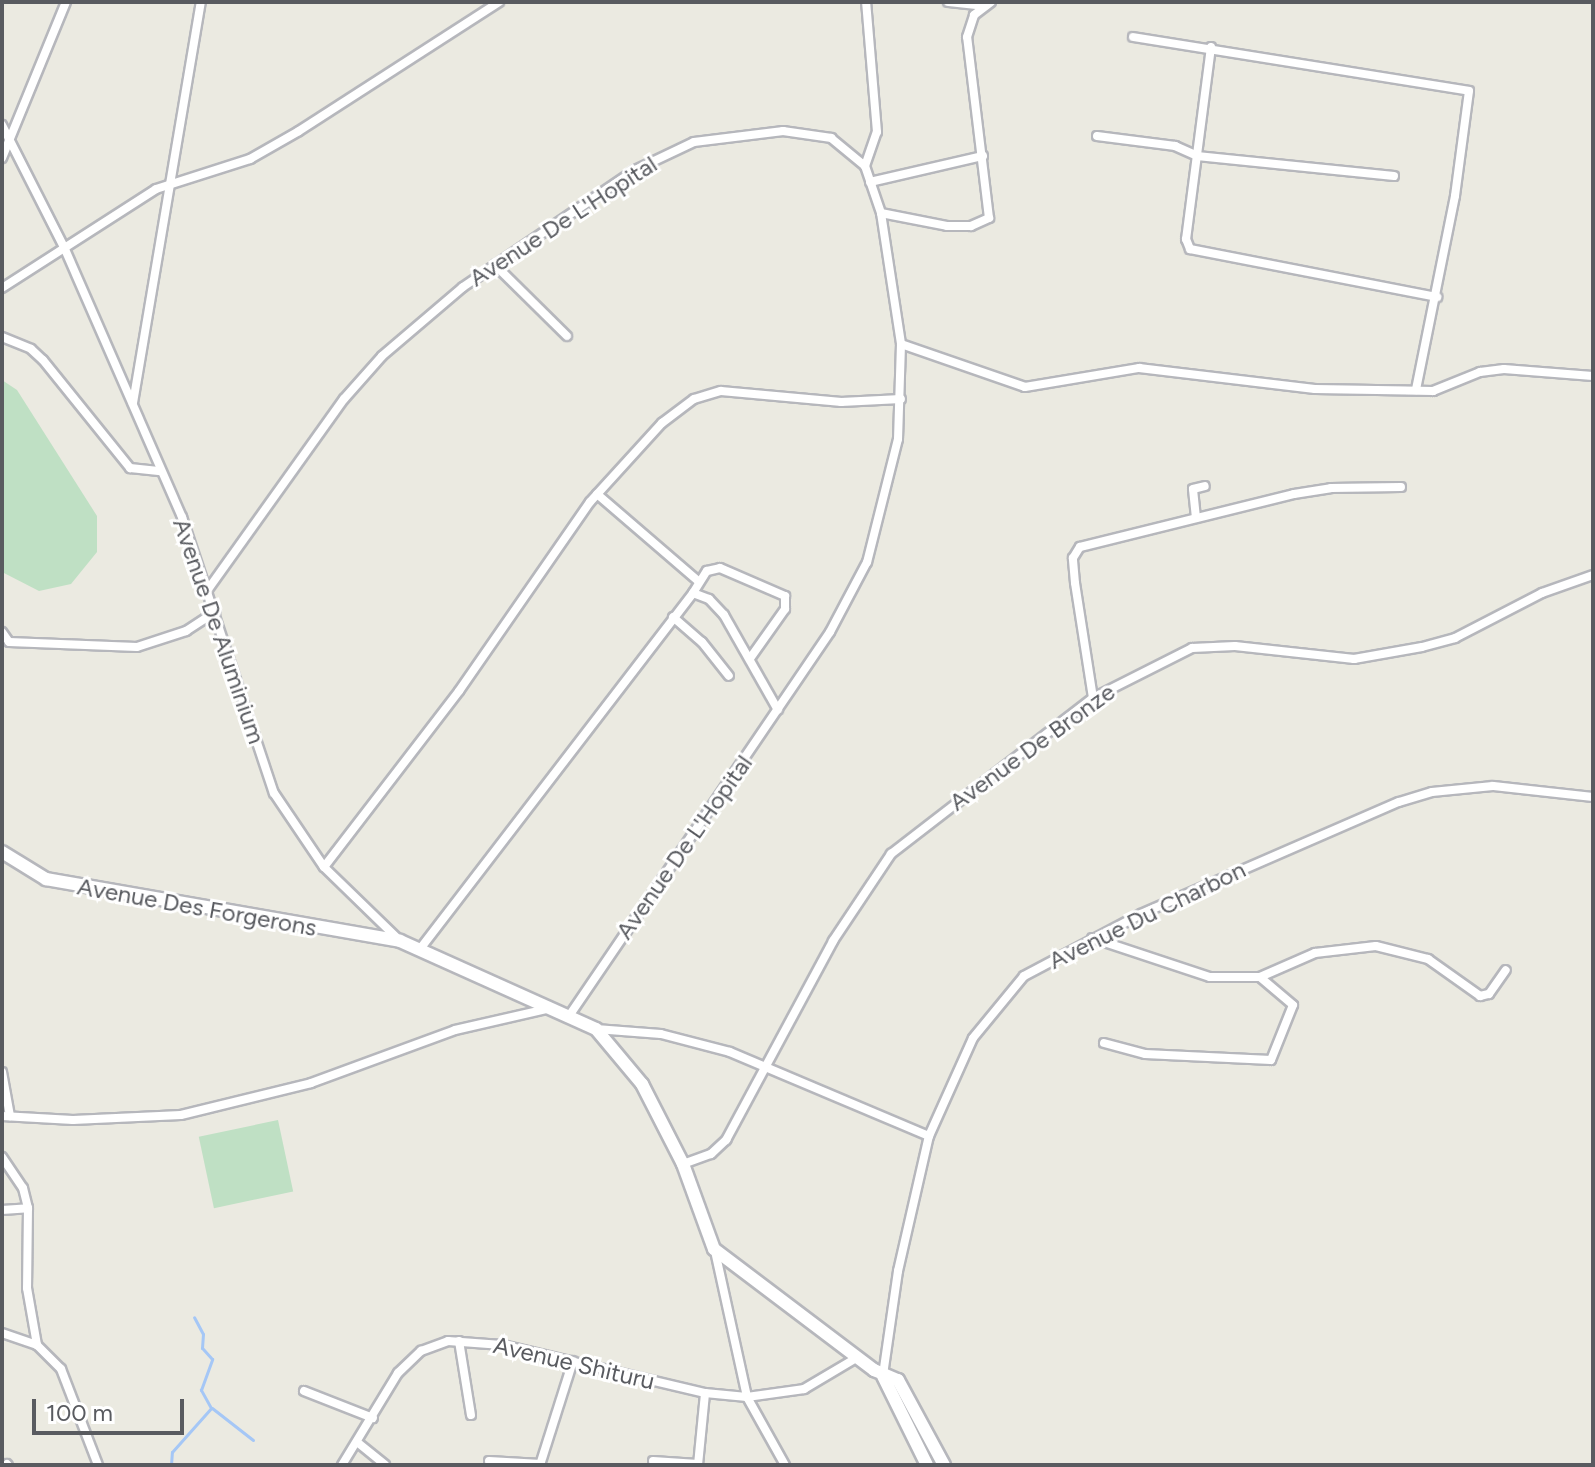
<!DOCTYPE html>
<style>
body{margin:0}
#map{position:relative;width:1595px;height:1467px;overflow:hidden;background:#ebeae1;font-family:Figtree,sans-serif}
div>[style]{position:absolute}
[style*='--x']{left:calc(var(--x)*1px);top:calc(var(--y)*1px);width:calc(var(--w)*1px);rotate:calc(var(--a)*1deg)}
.green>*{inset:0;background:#bfe0c4;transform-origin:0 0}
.stream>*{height:3px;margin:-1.5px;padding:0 1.5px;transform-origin:1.5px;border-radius:1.5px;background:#a5c7f6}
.roads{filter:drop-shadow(2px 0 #b6b7bc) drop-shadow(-2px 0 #b6b7bc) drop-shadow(0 2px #b6b7bc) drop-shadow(0 -2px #b6b7bc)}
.street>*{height:8px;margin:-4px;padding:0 4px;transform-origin:4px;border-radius:4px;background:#fff}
.secondary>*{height:12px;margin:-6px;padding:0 6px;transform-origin:6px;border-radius:6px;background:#fff}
span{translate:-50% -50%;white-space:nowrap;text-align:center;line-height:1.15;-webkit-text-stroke:6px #fff;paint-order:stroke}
.street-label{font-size:24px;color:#595b60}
.frame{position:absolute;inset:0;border:4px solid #595b60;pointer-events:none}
.scale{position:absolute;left:32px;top:1399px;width:152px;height:36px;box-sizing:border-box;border:4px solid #595b60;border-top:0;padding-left:10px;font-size:24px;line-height:28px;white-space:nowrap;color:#595b60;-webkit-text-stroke:6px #fff;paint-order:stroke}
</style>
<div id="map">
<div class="green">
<i style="clip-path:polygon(2px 380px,17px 390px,97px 516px,97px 552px,71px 584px,39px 591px,2px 572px)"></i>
<i style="left:278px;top:1120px;width:73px;height:81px;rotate:78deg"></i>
</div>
<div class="stream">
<i style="--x:212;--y:1408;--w:52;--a:38"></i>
<i style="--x:171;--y:1465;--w:13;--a:-86"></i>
<i style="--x:172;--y:1452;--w:59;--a:-48.4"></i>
<i style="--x:211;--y:1408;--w:21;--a:-119"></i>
<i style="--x:201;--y:1390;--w:33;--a:-70"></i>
<i style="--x:212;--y:1359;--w:15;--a:-132"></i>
<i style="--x:202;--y:1348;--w:14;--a:-86"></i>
<i style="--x:203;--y:1334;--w:19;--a:-118"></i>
</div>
<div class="roads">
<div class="street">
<i style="--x:948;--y:2;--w:36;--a:6"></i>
<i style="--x:1133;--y:37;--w:340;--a:9.1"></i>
<i style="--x:1469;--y:91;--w:106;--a:97.6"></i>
<i style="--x:1455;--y:196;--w:198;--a:101.4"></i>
<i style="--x:1211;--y:47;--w:194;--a:97.4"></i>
<i style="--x:1186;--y:239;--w:11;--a:68"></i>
<i style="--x:1190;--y:249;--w:252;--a:11"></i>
<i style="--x:2;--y:125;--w:137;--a:63.1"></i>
<i style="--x:64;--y:247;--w:295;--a:66.4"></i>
<i style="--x:182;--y:517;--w:291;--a:71.6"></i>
<i style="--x:274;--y:793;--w:89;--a:56"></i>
<i style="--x:324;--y:867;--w:105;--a:44.2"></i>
<i style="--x:1097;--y:136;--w:79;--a:7.3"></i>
<i style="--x:1175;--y:146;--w:24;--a:24"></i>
<i style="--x:1197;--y:156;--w:198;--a:5.8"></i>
<i style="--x:2;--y:158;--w:169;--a:-67.7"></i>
<i style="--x:865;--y:166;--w:36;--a:-71"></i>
<i style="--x:877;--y:132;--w:130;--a:-94.8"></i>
<i style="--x:870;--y:182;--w:116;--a:-13"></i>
<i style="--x:881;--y:213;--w:67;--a:11.1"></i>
<i style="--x:947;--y:226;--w:24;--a:0"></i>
<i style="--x:971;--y:226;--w:20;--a:-24"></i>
<i style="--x:989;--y:218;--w:182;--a:-96.9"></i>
<i style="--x:967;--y:37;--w:23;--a:-72"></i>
<i style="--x:974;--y:15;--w:21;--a:-37"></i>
<i style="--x:495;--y:265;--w:101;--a:44.6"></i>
<i style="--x:2;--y:288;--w:183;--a:-32.7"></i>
<i style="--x:156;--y:189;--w:99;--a:-17.7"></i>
<i style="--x:250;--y:159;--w:56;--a:-29.7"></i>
<i style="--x:299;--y:131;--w:238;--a:-32.8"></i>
<i style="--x:2;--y:337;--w:31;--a:22"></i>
<i style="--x:31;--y:349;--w:16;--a:43"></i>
<i style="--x:43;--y:360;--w:139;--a:51.1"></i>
<i style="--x:130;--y:468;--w:31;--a:6"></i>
<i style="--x:901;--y:344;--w:131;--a:19.1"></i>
<i style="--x:1025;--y:387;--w:116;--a:-9.5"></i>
<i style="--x:1139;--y:368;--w:177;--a:6.8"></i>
<i style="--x:1315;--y:389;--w:118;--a:1"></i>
<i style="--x:1433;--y:391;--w:51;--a:-22"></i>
<i style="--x:1480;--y:372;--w:24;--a:-7"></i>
<i style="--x:1504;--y:369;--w:89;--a:4.5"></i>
<i style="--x:133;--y:403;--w:407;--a:-80.4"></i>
<i style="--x:597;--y:494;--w:133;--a:40.7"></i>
<i style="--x:1196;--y:518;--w:29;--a:-96"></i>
<i style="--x:1193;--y:489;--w:12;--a:-14"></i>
<i style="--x:209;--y:588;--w:232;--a:-54.5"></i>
<i style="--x:344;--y:399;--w:57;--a:-48.5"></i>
<i style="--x:382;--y:356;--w:106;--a:-40.4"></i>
<i style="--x:463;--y:287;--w:208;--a:-34.2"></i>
<i style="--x:635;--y:170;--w:65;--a:-25.4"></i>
<i style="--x:694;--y:142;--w:90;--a:-7"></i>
<i style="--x:783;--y:131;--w:49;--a:8.3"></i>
<i style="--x:831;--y:138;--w:44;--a:39.5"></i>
<i style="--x:865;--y:166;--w:50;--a:71.2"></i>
<i style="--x:881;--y:213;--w:133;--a:81.3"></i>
<i style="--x:901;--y:344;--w:95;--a:91.8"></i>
<i style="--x:898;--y:439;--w:127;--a:104.1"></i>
<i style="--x:867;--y:562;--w:79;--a:117.9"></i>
<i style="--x:830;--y:632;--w:464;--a:124.2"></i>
<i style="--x:693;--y:593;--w:26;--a:-58"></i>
<i style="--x:707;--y:571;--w:13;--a:-13"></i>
<i style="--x:720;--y:568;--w:71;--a:23.3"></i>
<i style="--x:785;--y:596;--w:13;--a:90"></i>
<i style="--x:785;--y:609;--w:59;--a:125.3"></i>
<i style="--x:673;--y:617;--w:38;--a:41"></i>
<i style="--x:702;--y:642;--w:43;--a:51.5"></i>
<i style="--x:2;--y:632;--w:12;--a:55"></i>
<i style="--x:9;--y:642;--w:128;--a:2.2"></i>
<i style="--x:137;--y:647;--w:52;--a:-18.1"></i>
<i style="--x:186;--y:631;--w:35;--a:-33"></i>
<i style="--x:1093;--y:698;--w:116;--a:-98.9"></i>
<i style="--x:1075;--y:583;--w:25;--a:-95"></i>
<i style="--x:1073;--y:558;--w:13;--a:-58"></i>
<i style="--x:1080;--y:547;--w:220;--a:-13.9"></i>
<i style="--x:1294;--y:494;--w:37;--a:-9"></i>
<i style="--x:1331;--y:488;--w:70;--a:-0.8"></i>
<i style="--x:324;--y:867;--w:222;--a:-52.5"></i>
<i style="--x:459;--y:691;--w:230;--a:-55.3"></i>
<i style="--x:590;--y:502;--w:107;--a:-47.7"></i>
<i style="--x:662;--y:423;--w:40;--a:-37"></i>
<i style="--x:694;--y:399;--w:28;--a:-17"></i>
<i style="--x:721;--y:391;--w:121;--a:5.2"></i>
<i style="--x:841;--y:402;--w:60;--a:-2.9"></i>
<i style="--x:1092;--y:938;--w:124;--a:18.3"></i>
<i style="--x:1210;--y:977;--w:50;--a:0"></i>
<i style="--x:1260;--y:977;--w:60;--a:-23.6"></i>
<i style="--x:1315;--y:953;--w:61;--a:-6.5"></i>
<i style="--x:1376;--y:946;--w:54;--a:14"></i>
<i style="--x:1428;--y:959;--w:64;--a:35.4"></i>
<i style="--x:1480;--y:996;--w:9;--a:-13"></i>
<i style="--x:1489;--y:994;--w:29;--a:-55"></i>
<i style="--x:420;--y:949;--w:449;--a:-52.5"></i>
<i style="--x:693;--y:593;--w:17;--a:21"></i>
<i style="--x:709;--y:599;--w:22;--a:47"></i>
<i style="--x:724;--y:615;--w:109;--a:60.4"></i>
<i style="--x:596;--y:1029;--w:65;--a:4.4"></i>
<i style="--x:661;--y:1034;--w:71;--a:14.6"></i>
<i style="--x:730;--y:1052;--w:216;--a:22.9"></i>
<i style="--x:1104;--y:1043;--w:42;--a:15"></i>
<i style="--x:1145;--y:1054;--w:126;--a:2.7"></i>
<i style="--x:1271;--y:1060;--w:59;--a:-68.2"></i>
<i style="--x:1293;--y:1005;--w:43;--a:-139.7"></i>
<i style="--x:2;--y:1072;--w:45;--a:79.7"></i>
<i style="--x:2;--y:1116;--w:71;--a:3.2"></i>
<i style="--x:73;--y:1120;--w:108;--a:-2.7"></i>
<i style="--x:181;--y:1115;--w:134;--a:-13.8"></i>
<i style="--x:311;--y:1083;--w:153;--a:-20.2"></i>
<i style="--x:455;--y:1030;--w:98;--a:-12.9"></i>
<i style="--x:2;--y:1157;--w:37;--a:56"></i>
<i style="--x:23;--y:1188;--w:21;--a:76"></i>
<i style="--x:28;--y:1208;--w:80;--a:90.7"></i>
<i style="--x:27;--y:1288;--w:58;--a:80"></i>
<i style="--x:683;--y:1164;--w:30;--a:-20"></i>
<i style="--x:711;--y:1154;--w:21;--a:-43"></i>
<i style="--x:726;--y:1140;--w:226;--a:-61.7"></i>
<i style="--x:833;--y:941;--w:105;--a:-56.3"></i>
<i style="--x:891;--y:854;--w:255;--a:-37.7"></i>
<i style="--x:1093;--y:698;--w:111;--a:-26.8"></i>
<i style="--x:1192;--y:648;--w:43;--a:-2.7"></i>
<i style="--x:1235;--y:646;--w:120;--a:6.2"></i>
<i style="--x:1354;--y:659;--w:69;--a:-10"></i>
<i style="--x:1422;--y:647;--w:34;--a:-15"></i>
<i style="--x:1455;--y:638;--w:98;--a:-27.3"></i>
<i style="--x:1542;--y:593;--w:54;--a:-19.4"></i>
<i style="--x:2;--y:1210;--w:26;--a:-4"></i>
<i style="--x:715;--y:1251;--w:149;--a:77.6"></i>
<i style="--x:747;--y:1397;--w:78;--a:60.8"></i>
<i style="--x:2;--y:1333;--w:37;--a:19"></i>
<i style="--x:37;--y:1345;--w:34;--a:45"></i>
<i style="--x:61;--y:1369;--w:103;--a:68.9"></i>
<i style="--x:459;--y:1341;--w:75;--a:80.8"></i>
<i style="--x:883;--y:1375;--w:105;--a:-81.8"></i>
<i style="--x:898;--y:1271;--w:139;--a:-77.1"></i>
<i style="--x:929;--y:1136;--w:107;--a:-65.8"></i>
<i style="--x:973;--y:1038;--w:80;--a:-50.6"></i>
<i style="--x:1024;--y:976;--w:132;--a:-27.9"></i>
<i style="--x:1141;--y:914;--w:281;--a:-23.5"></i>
<i style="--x:1399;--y:802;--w:34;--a:-17"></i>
<i style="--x:1432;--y:792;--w:61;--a:-5.6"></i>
<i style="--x:1493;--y:786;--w:101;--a:6.3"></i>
<i style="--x:304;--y:1391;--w:74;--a:21.4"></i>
<i style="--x:357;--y:1442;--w:36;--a:39"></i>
<i style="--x:489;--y:1461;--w:52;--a:3.3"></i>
<i style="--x:653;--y:1461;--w:45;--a:3.8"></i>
<i style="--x:7;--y:1464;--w:1;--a:45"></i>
<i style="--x:342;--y:1465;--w:108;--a:-58.7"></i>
<i style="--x:398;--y:1373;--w:32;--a:-44"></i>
<i style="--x:421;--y:1351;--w:29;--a:-20"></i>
<i style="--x:448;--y:1341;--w:54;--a:4.2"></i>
<i style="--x:502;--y:1345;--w:209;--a:13.3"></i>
<i style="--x:705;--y:1393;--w:42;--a:5.4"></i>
<i style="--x:747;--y:1397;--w:58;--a:-8"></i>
<i style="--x:804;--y:1389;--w:63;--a:-30.7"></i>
<i style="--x:540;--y:1465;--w:109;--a:-72.4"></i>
<i style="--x:698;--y:1465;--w:72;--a:-84.4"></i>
</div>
<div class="secondary">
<i style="--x:2;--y:852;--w:52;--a:31.5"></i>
<i style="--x:46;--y:879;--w:359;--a:9.9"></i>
<i style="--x:400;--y:941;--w:215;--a:24.2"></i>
<i style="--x:596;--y:1029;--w:72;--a:50.1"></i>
<i style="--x:642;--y:1084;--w:90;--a:62.9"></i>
<i style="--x:683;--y:1164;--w:90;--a:70"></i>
<i style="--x:714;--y:1249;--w:201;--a:37.1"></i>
<i style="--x:874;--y:1370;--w:26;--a:23"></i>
<i style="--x:898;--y:1380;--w:97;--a:61.6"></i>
<i style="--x:883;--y:1376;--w:99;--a:63.7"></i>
</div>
</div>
<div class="street-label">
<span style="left:563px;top:221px;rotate:-33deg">Avenue De L'Hopital</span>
<span style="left:219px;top:631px;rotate:71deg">Avenue De Aluminium</span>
<span style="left:1032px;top:747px;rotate:-36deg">Avenue De Bronze</span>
<span style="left:684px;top:847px;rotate:-55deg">Avenue De L'Hopital</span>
<span style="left:197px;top:907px;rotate:10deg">Avenue Des Forgerons</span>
<span style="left:1147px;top:915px;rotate:-26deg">Avenue Du Charbon</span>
<span style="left:574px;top:1363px;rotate:13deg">Avenue Shituru</span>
</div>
<div class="frame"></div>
<div class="scale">100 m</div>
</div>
